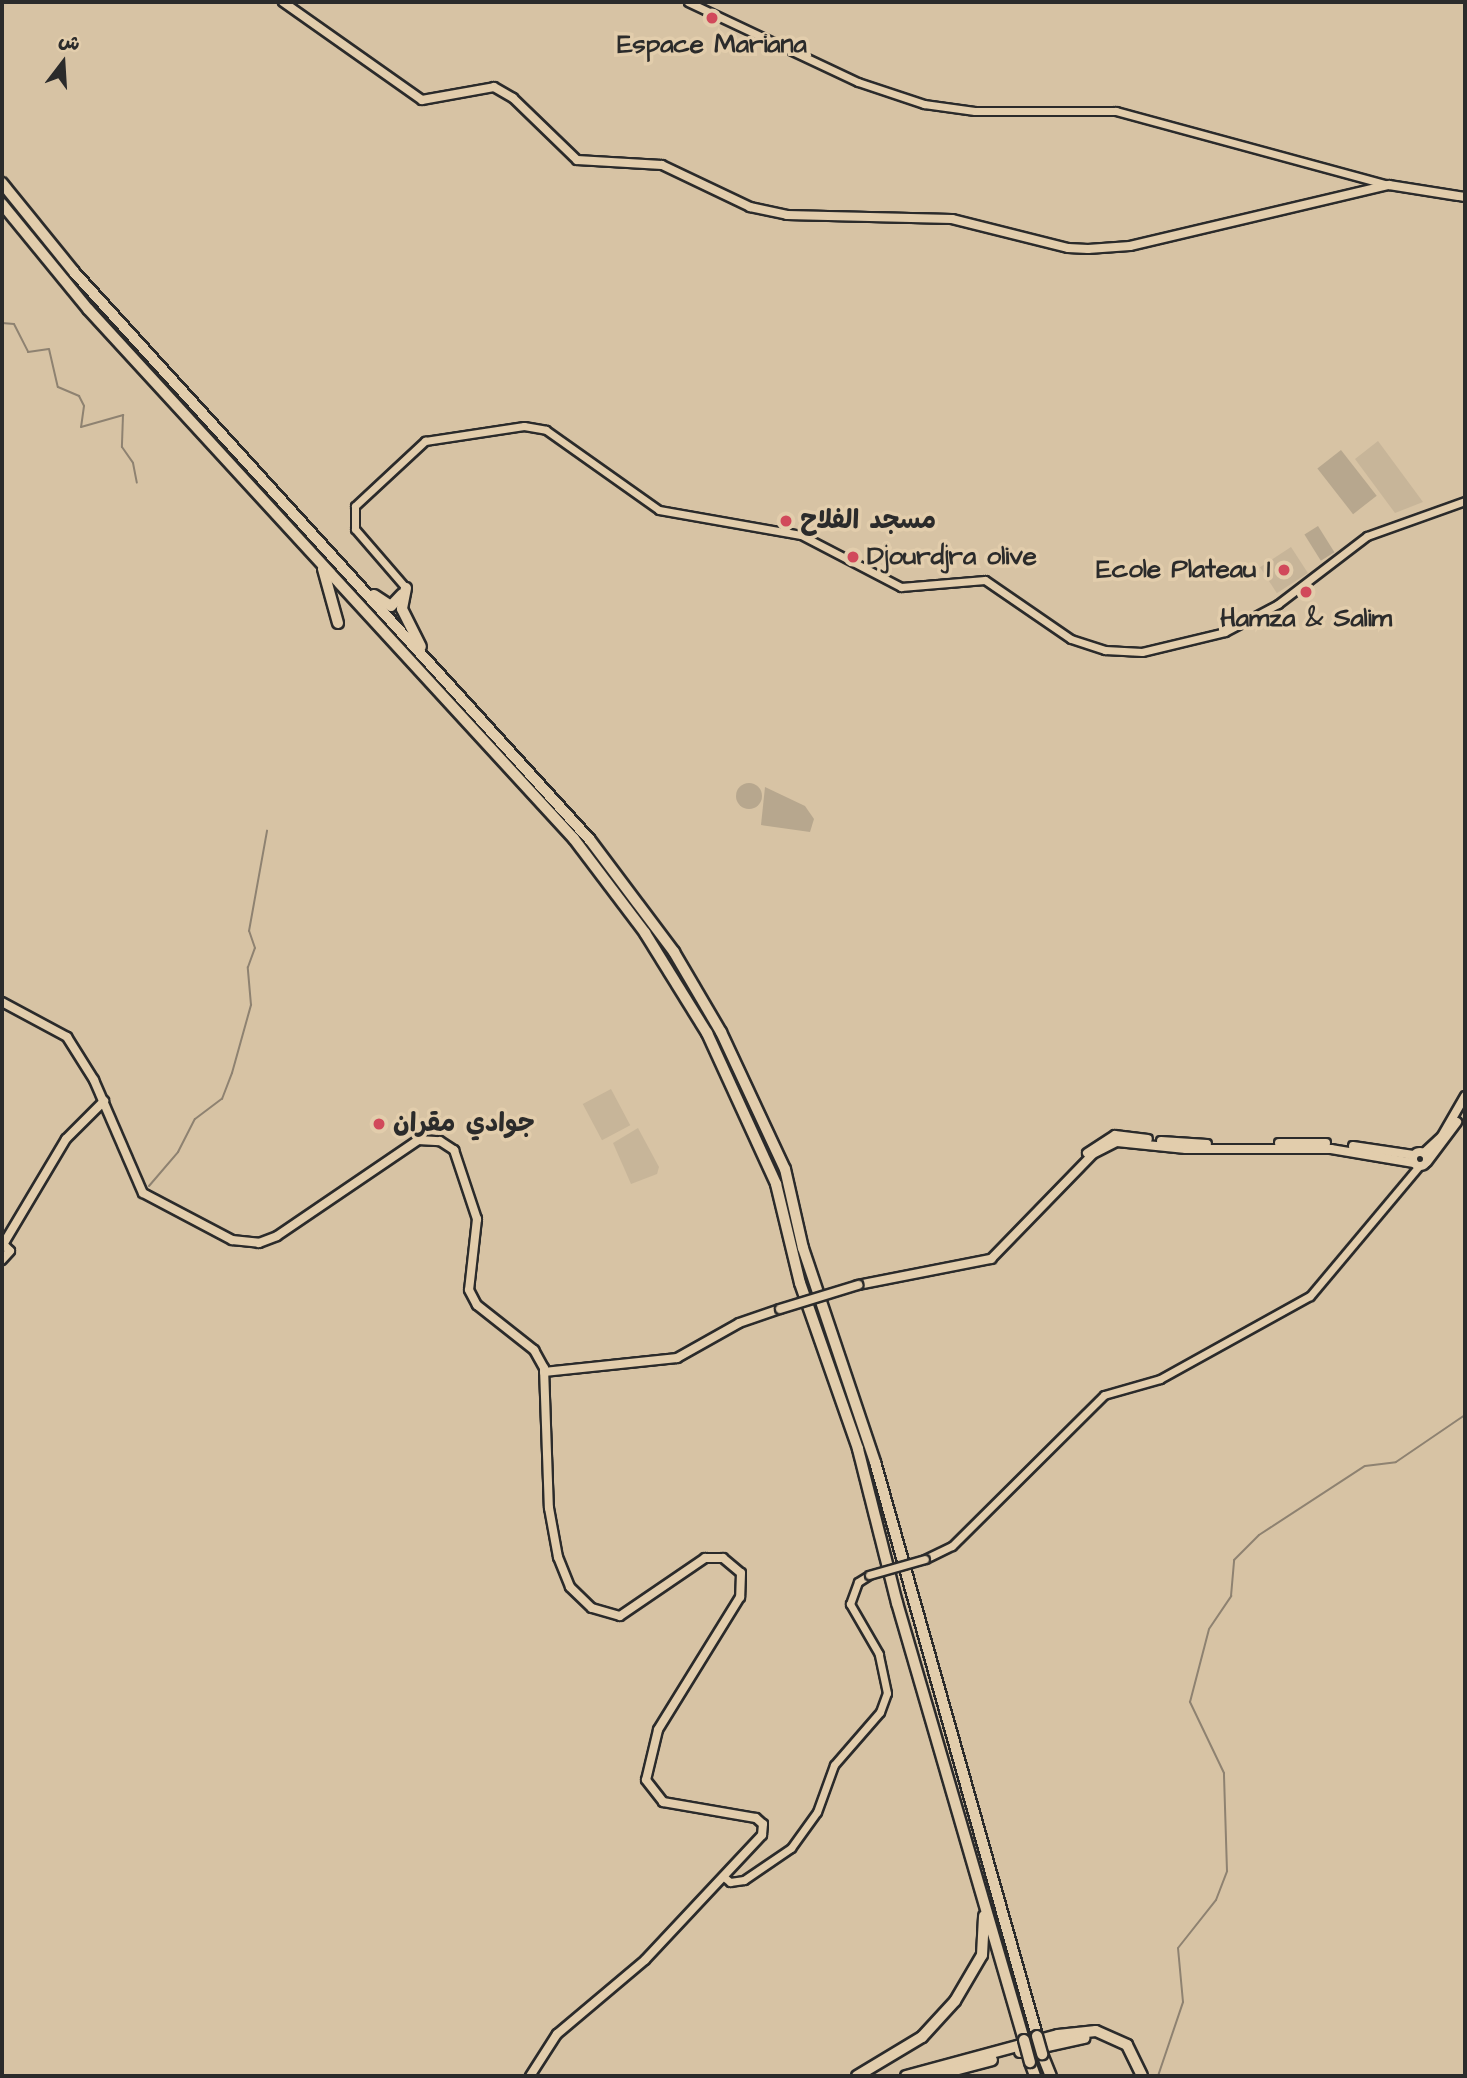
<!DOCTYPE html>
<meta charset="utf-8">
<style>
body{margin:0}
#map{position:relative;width:1467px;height:2078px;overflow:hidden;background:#d7c3a4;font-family:"Architects Daughter","Playpen Sans Arabic",sans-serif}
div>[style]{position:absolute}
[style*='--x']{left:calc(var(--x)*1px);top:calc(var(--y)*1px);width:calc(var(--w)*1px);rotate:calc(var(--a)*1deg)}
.built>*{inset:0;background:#c7b599;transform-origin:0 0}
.green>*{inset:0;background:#b7a78e;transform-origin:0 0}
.round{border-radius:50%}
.stream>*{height:2px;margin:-1px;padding:0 1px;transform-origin:1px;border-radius:1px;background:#8e8271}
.roads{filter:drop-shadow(2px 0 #2b2b2b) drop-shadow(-2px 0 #2b2b2b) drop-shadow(0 2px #2b2b2b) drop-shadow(0 -2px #2b2b2b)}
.tertiary>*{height:7px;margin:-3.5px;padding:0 3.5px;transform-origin:3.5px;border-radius:3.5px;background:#e2cdac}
.secondary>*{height:8px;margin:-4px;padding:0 4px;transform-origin:4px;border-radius:4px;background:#e2cdac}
.secondary>.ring{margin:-4px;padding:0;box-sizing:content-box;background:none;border:8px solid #e2cdac;border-radius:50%}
.motorway>*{height:10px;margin:-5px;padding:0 5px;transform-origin:5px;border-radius:5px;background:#e2cdac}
.bridges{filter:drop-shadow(2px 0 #2b2b2b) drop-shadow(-2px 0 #2b2b2b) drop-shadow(0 2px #2b2b2b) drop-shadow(0 -2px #2b2b2b)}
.tertiary-bridge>*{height:7px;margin:-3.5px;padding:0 3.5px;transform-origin:3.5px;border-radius:3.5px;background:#e2cdac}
.secondary-bridge>*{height:8px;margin:-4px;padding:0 4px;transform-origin:4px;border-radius:4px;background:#e2cdac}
.motorway-bridge>*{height:10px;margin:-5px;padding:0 5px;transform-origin:5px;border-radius:5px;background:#e2cdac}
.dots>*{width:19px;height:19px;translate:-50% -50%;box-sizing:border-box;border:4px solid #e2cdac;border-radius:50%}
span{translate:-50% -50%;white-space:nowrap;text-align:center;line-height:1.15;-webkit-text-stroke:7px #e2cdac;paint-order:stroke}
.poi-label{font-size:26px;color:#2b2b2b;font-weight:700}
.left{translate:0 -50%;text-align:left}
.right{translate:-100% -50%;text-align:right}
.frame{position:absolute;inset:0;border:4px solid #2b2b2b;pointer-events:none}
.north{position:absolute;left:28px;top:28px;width:70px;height:70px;-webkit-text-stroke:5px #e2cdac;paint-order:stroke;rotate:17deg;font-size:19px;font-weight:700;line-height:28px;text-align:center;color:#2b2b2b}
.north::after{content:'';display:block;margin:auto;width:24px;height:32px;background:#2b2b2b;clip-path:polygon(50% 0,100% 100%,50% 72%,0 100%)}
</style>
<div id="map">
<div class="built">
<i style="clip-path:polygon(1378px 441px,1409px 483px,1423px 502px,1395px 513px,1355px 459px)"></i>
<i style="left:1291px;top:547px;width:31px;height:37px;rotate:57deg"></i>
<i style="left:611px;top:1089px;width:41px;height:32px;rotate:62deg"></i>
<i style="clip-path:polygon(638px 1128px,659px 1167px,657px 1174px,631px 1184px,613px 1143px)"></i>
</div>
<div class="green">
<i style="left:1341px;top:450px;width:58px;height:30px;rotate:52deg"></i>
<i style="left:1318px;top:526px;width:31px;height:16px;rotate:58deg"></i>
<i class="round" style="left:736px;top:783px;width:26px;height:26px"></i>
<i style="clip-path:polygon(765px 787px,805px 806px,814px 819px,810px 832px,761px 825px)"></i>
</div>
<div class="stream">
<i style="--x:2;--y:323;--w:12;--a:5"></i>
<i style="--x:14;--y:324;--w:31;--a:63"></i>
<i style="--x:28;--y:352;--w:21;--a:-8"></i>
<i style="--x:49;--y:349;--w:39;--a:77"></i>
<i style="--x:58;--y:387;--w:23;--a:23"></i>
<i style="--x:79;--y:396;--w:11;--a:63"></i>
<i style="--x:84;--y:406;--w:21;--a:98"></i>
<i style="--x:81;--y:427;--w:44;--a:-15.9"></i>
<i style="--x:123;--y:415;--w:32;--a:92"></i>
<i style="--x:122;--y:447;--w:19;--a:55"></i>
<i style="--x:133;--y:463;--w:20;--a:79"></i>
<i style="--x:149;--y:1186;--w:45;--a:-49.5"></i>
<i style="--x:178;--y:1152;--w:37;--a:-63"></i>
<i style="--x:195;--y:1119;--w:34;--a:-37"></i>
<i style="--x:222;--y:1099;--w:28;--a:-69"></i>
<i style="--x:232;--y:1073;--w:71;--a:-74.4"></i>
<i style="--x:251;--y:1005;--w:38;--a:-95"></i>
<i style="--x:248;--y:967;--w:20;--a:-70"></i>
<i style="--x:255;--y:948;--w:18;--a:-109"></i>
<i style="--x:249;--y:931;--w:102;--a:-79.8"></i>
<i style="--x:1158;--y:2076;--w:78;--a:-71.3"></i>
<i style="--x:1183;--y:2002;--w:54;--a:-95.3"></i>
<i style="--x:1178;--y:1948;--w:61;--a:-51.6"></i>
<i style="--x:1216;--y:1900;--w:31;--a:-69"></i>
<i style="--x:1227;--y:1871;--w:98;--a:-91.8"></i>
<i style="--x:1224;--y:1773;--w:79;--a:-115.6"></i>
<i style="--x:1190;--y:1702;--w:75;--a:-75.4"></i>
<i style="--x:1209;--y:1629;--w:40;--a:-56"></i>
<i style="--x:1231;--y:1596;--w:36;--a:-85"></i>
<i style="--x:1234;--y:1560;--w:35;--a:-45"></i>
<i style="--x:1259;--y:1535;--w:126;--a:-33.1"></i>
<i style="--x:1365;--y:1466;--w:31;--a:-7"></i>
<i style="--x:1396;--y:1462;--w:83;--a:-34.3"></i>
</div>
<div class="roads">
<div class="tertiary">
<i style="--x:688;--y:2;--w:188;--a:25.2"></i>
<i style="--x:858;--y:82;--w:70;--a:18.4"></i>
<i style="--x:924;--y:104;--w:51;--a:7.8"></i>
<i style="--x:975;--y:111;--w:141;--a:0"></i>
<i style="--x:1116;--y:111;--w:282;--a:15.2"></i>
<i style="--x:406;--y:588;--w:78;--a:-130.8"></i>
<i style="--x:355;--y:529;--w:23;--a:-90"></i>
<i style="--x:355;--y:506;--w:96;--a:-42.9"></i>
<i style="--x:425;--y:441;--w:100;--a:-8.6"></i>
<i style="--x:524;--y:426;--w:22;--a:10"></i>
<i style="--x:546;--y:430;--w:138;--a:35.3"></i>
<i style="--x:659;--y:510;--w:144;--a:10"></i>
<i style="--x:801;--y:535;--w:113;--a:27.5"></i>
<i style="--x:901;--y:587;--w:84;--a:-4.8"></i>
<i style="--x:985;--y:580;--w:104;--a:34.5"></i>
<i style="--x:1071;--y:639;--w:36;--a:18"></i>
<i style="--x:1105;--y:650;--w:37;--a:3"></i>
<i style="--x:1142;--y:652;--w:85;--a:-13.5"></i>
<i style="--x:1225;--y:632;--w:60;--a:-27.8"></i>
<i style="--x:1278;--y:604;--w:112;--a:-37.4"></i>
<i style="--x:1367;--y:536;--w:104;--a:-19.7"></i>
<i style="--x:925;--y:1559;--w:30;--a:-26"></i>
<i style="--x:952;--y:1546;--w:214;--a:-44.8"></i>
<i style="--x:1104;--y:1395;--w:58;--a:-15.9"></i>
<i style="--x:1160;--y:1379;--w:171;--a:-29"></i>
<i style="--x:1310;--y:1296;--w:170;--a:-50"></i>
<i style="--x:724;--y:1877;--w:8;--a:40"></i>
<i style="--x:730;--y:1882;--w:14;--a:-8"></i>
<i style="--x:744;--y:1880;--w:57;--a:-34.2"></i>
<i style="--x:791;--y:1848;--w:44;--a:-54.2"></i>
<i style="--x:817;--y:1812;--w:50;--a:-70.1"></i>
<i style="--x:834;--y:1765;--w:70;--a:-49"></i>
<i style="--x:880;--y:1712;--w:20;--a:-70"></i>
<i style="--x:887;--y:1693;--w:40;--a:-102"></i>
<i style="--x:879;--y:1654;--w:58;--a:-120.1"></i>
<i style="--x:850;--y:1604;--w:23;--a:-70"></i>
<i style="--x:858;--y:1582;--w:13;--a:-32"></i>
</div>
<div class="secondary">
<i style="--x:283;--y:2;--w:170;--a:35.2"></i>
<i style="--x:422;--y:100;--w:73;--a:-10.2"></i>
<i style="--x:494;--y:87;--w:22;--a:30"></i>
<i style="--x:513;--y:98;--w:89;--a:44.1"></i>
<i style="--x:577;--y:160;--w:85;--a:3.4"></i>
<i style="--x:662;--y:165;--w:98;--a:25.5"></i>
<i style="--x:750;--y:207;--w:38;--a:12"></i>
<i style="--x:787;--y:215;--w:165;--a:1.4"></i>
<i style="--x:952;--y:219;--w:120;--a:14"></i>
<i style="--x:1068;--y:248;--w:20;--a:3"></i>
<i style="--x:1088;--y:249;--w:42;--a:-4.1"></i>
<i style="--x:1130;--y:246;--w:266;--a:-13.3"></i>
<i style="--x:1389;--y:185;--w:77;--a:9"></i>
<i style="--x:2;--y:1002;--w:74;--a:28.3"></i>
<i style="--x:67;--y:1037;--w:51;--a:57.9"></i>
<i style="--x:94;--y:1080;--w:123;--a:66.6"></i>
<i style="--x:143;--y:1193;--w:101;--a:27.8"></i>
<i style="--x:232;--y:1240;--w:27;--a:6"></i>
<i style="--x:259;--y:1243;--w:19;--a:-21"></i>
<i style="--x:277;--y:1236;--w:171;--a:-34.2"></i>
<i style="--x:418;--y:1140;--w:22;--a:3"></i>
<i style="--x:440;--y:1141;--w:17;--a:33"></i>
<i style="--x:454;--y:1150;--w:73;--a:71.6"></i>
<i style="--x:477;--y:1219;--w:71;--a:96.4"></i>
<i style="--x:469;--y:1290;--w:17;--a:62"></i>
<i style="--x:477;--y:1305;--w:73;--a:38.3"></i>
<i style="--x:534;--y:1350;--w:21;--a:61"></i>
<i style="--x:544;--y:1368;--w:140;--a:88"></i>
<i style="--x:549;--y:1508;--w:50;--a:79.6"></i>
<i style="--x:558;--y:1557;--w:32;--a:68"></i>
<i style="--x:570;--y:1587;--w:30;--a:44"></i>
<i style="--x:592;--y:1608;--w:29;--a:16"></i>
<i style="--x:620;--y:1616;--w:103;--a:-34.3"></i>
<i style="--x:705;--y:1558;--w:18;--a:0"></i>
<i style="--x:723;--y:1558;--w:23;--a:40"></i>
<i style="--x:741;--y:1573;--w:24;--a:92"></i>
<i style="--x:740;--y:1597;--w:156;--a:121.7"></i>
<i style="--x:658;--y:1730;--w:51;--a:103.5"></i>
<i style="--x:646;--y:1780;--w:28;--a:52"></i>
<i style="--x:663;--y:1802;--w:94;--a:9.8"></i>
<i style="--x:756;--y:1818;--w:9;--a:41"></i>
<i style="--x:763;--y:1824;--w:11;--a:95"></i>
<i style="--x:762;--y:1835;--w:171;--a:133.1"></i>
<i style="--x:645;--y:1960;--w:115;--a:139.9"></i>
<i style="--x:557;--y:2034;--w:50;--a:122.7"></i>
<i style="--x:1161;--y:1141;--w:46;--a:3.7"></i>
<i style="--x:1279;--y:1143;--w:47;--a:0"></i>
<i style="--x:1353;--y:1146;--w:61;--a:8.5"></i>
<i class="ring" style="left:1413px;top:1152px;width:6px;height:6px"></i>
<i style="--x:1087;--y:1153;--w:33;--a:-33"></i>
<i style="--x:1115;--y:1135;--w:33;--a:7"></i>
<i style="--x:1424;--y:1153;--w:25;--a:-43"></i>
<i style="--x:1442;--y:1136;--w:46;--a:-60.1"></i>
<i style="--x:1427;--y:1162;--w:50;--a:-53.1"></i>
<i style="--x:2;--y:1243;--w:11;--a:45"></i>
<i style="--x:10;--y:1251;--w:12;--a:132"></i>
<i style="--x:4;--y:1243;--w:121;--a:-59.2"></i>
<i style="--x:66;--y:1139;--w:54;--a:-45"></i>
<i style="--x:858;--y:1285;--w:136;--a:-11.1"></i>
<i style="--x:991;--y:1259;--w:146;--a:-45.8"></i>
<i style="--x:1093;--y:1154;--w:27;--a:-27"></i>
<i style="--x:1117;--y:1142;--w:69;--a:5.8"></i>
<i style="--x:1186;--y:1149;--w:145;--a:0"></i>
<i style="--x:1331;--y:1149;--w:84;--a:9.6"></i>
<i style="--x:544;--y:1372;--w:134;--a:-6"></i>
<i style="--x:677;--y:1358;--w:71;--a:-29.4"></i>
<i style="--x:739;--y:1323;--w:43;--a:-18.9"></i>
</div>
<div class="motorway">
<i style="--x:2;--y:183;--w:114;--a:51"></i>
<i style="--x:74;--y:272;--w:767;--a:47.75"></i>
<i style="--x:590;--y:840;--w:140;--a:53.1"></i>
<i style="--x:674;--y:952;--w:93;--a:59.6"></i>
<i style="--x:721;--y:1032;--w:151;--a:65"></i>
<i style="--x:785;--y:1169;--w:81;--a:77.2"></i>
<i style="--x:803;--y:1248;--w:226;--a:71.4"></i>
<i style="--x:875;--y:1462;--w:596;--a:74.24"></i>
<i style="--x:2;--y:204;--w:136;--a:50.7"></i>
<i style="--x:88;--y:309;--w:719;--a:47.48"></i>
<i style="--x:574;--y:839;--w:118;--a:52.9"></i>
<i style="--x:645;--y:933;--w:118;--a:58.2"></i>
<i style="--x:707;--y:1033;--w:166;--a:65.4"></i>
<i style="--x:776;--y:1184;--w:102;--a:76.4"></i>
<i style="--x:800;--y:1283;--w:176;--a:70.7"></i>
<i style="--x:858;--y:1449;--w:159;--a:75.8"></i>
<i style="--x:897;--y:1603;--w:455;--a:73.8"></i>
<i style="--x:323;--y:569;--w:56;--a:74.5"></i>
<i style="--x:406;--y:588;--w:21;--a:101"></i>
<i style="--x:402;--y:609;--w:42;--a:63.4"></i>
<i style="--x:374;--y:595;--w:20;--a:33"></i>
<i style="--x:391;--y:606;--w:16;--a:-47"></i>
<i style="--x:1020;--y:2052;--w:66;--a:-12.3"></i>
<i style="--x:1042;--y:2054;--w:24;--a:68"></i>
<i style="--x:1030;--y:2062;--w:15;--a:70"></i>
<i style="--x:857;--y:2076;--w:76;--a:-31"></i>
<i style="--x:922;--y:2037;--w:49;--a:-47.5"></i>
<i style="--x:955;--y:2001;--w:53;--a:-59.6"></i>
<i style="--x:982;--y:1955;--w:39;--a:-87"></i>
<i style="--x:906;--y:2076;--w:157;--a:-15.1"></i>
<i style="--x:1058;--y:2035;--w:38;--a:-6"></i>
<i style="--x:1096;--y:2031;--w:34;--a:24"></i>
<i style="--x:1127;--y:2045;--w:34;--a:64"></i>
<i style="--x:932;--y:2076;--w:62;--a:-14.9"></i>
</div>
</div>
<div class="bridges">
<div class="tertiary-bridge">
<i style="--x:869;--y:1575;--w:58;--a:-15.9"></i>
</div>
<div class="secondary-bridge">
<i style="--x:780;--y:1309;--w:82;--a:-17.1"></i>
</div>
<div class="motorway-bridge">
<i style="--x:1037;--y:2036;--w:19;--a:74"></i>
<i style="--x:1024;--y:2040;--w:23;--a:75"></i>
</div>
</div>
<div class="dots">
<i style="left:712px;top:18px;background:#d1495b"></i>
<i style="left:786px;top:521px;background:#d1495b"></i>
<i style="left:853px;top:557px;background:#d1495b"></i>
<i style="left:1284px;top:570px;background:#d1495b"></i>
<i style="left:1306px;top:592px;background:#d1495b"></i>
<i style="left:379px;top:1124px;background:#d1495b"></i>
</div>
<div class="poi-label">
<span style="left:712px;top:45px">Espace Mariana</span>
<span class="left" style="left:800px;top:521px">مسجد الفلاح</span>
<span class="left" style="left:867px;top:557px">Djourdjra olive</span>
<span class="right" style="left:1270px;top:570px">Ecole Plateau 1</span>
<span style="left:1306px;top:619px">Hamza &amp; Salim</span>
<span class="left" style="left:393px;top:1124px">جوادي مقران</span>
</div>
<div class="frame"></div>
<div class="north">ش</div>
</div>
